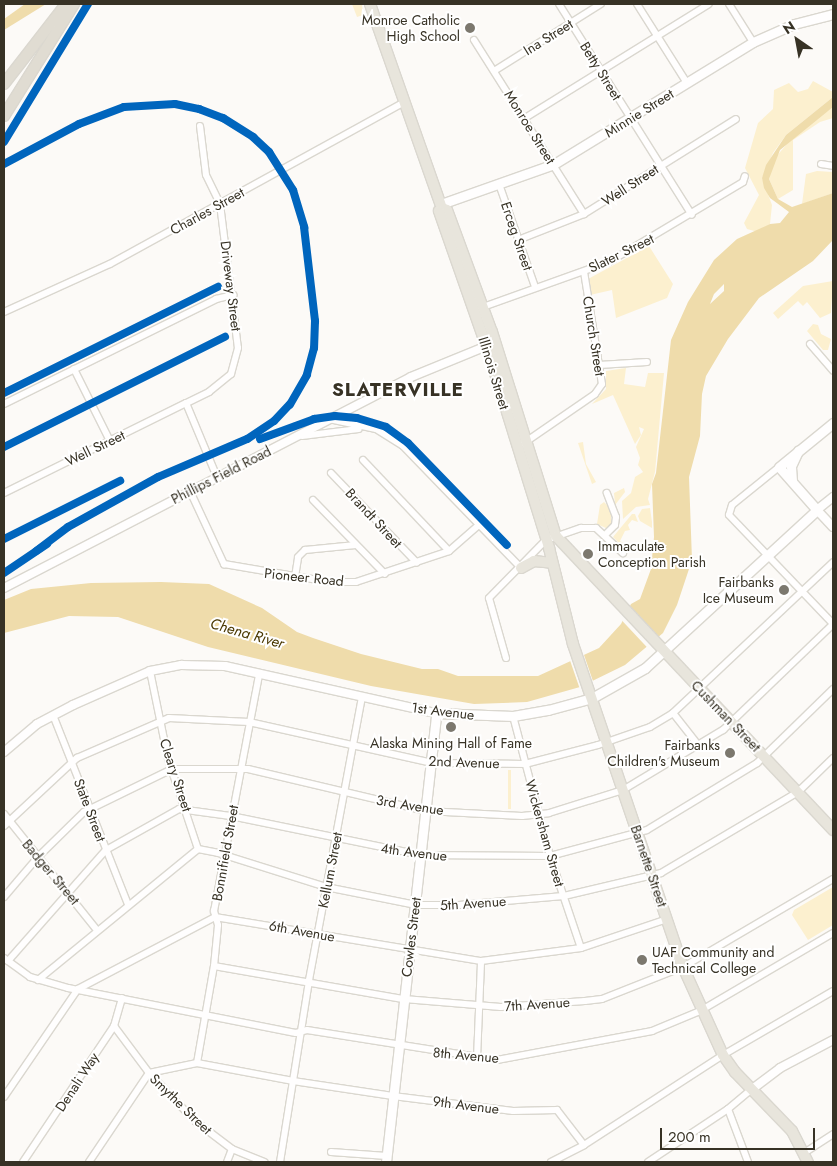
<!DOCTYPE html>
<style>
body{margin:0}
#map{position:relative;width:837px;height:1166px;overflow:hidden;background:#fcfaf7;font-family:Jost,sans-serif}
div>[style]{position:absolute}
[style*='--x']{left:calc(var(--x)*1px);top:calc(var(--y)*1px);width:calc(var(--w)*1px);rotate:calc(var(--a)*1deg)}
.green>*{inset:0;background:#fcf0cf;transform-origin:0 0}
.water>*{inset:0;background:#efdcab}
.pier>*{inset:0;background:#fcfaf7;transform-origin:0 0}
.roads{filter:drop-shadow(1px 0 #dad7cf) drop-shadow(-1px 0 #dad7cf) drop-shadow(0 1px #dad7cf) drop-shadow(0 -1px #dad7cf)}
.minor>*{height:6px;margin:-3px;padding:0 3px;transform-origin:3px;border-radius:3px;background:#fffefe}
.tertiary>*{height:8px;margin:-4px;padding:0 4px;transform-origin:4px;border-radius:4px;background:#fffefe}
.secondary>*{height:9px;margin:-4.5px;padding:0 4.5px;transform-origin:4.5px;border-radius:4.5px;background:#fffefe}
.primary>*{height:10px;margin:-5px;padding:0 5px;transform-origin:5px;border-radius:5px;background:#e8e5dc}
.trunk>*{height:10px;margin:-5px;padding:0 5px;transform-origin:5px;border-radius:5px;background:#e0dcd2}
.rail-1>*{height:8px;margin:-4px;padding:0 4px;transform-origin:4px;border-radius:4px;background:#0065bd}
.dots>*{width:14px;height:14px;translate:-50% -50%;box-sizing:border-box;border:2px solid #fff;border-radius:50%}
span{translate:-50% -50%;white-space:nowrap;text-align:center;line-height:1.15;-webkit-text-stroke:4px #fff;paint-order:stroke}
.poi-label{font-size:14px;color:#373225}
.right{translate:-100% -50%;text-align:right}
.left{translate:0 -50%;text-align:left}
.street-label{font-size:14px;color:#373225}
.water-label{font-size:15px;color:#4a3800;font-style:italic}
.district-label{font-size:19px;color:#373225;font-weight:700;letter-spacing:1px}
.frame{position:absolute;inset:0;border:5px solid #373225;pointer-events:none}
.north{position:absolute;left:772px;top:15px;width:50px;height:50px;-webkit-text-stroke:4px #fff;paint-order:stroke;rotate:327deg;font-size:14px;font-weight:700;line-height:20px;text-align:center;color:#373225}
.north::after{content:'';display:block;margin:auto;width:18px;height:22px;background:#373225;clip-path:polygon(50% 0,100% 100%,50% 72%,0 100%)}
.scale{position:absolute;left:660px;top:1128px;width:155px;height:22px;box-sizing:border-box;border:2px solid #373225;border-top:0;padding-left:6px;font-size:15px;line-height:18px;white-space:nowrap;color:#373225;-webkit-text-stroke:4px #fff;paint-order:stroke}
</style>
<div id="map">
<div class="green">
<i style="clip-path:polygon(352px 4px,362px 4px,363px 15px,357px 17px)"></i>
<i style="clip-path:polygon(813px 81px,833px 92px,833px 97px,786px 135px,773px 153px,762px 178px,772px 205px,770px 224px,758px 232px,747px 229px,744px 223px,759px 195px,745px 168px,758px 123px,773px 109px,774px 90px,789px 83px,798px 92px,808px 89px)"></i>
<i style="clip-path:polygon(833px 107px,833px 118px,820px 122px,793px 140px,793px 190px,778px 199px,769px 179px,774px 159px,794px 136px)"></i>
<i style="clip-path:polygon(817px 171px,833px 172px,833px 193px,802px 204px,806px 174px)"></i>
<i style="clip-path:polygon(649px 246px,673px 284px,667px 298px,616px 318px,612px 290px,590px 295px,588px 279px)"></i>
<i style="clip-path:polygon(833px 281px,831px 313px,820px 318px,807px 302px,803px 306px,798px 301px,778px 319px,773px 313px,803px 286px)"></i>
<i style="clip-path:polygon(813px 324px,818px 325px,821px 334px,831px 339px,828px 350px,823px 350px,807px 331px)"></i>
<i style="clip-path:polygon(626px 368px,624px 384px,645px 387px,648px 373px,664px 373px,655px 472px,648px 499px,650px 505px,636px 507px,623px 519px,622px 501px,631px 493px,635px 477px,643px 472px,638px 465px,640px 458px,636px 447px,644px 429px,639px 427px,641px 435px,635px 444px,613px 395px,592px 404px,606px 389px,606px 371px)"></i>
<i style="clip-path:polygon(583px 442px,586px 464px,596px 482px,592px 484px,578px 443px)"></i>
<i style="clip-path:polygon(624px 488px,625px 492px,615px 505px,614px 493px)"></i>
<i style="clip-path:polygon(604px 502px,611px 509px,611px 525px,608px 529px,597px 524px,600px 505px)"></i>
<i style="clip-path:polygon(650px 508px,652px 522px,652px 528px,640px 521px,638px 516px,642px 509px)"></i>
<i style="clip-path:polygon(632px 514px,635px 514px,638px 522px,632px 520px,628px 525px,630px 530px,625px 531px,620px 541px,623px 543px,620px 544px,613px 537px)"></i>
<i style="left:508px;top:770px;width:3px;height:39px"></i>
<i style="clip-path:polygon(833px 887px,833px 925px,808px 940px,792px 915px,794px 910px)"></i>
</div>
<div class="water">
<i style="clip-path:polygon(25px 4px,46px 4px,4px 30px,4px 19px)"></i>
<i style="clip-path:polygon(evenodd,833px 97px,833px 107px,780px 150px,769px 179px,778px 199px,792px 207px,833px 193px,833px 240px,813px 261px,759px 298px,728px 339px,706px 376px,702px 394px,700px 436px,689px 477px,692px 560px,677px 605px,663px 633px,625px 665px,580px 687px,527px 702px,474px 704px,371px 686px,208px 647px,118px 617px,69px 616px,4px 633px,4px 600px,31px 589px,91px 583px,161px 582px,209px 584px,262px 608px,297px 632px,313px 638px,361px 654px,422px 669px,438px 669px,458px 676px,538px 676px,599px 648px,621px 624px,631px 604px,640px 599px,651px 569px,654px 537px,652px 484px,656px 473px,671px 340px,688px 302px,714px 260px,737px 239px,770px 224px,780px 223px,789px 212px,770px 198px,764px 188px,762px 178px,766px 165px,786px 135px,833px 97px,724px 284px,724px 291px,710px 304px,714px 294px,724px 284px)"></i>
</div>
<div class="pier">
<i style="left:628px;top:605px;width:47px;height:15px;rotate:47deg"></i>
<i style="left:583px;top:652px;width:34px;height:15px;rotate:71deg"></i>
</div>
<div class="roads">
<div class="minor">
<i style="--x:559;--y:4;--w:249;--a:57.8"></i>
<i style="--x:637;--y:4;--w:93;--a:57.7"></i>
<i style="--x:729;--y:4;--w:45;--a:57.7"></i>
<i style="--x:474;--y:40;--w:206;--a:57.7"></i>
<i style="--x:494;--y:71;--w:126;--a:-32.1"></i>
<i style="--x:525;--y:118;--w:216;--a:-31.8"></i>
<i style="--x:200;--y:126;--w:49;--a:83"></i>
<i style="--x:206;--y:175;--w:32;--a:64"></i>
<i style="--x:220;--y:204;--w:145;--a:82.9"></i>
<i style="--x:238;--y:348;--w:27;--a:105"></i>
<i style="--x:231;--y:374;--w:28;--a:141"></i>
<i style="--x:209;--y:392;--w:25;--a:154"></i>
<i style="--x:186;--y:403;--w:80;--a:67.3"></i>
<i style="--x:821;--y:164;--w:12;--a:9"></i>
<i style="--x:499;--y:184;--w:109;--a:70.7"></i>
<i style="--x:518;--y:240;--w:71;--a:-21.5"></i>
<i style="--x:584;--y:214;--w:179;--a:-32"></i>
<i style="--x:483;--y:307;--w:134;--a:-19.7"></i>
<i style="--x:609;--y:262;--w:156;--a:-30.8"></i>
<i style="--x:743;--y:182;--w:6;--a:-72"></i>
<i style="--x:4;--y:312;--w:116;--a:-24.4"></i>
<i style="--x:110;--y:264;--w:337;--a:-28.8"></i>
<i style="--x:810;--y:344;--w:35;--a:49"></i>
<i style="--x:599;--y:365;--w:48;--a:-3.6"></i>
<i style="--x:74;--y:369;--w:80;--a:63.4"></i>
<i style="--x:4;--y:404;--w:237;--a:-26.3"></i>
<i style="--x:216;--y:299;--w:18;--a:-13"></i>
<i style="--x:329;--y:419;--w:48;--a:12"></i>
<i style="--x:376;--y:429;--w:31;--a:32"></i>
<i style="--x:402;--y:445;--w:171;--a:45.9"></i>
<i style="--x:302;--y:436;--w:57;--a:-7"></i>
<i style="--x:524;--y:443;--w:86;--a:-34.6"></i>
<i style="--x:595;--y:394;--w:12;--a:-55"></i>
<i style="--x:602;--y:384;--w:113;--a:-99.1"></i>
<i style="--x:363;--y:460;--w:125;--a:46.6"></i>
<i style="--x:779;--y:467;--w:60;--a:141"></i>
<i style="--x:732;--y:505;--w:10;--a:107"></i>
<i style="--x:729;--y:515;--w:151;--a:46.3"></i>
<i style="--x:331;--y:473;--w:124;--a:46.3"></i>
<i style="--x:190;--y:491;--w:81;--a:65"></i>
<i style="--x:224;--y:564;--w:107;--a:9.7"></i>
<i style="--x:329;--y:582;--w:27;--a:0"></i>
<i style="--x:356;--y:582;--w:98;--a:-18.4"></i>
<i style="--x:449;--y:551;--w:41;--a:-41.1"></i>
<i style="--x:4;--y:493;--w:203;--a:-26.3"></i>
<i style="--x:313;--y:500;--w:103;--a:45.8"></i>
<i style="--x:605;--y:535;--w:14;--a:-45"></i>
<i style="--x:615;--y:525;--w:8;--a:-83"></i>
<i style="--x:616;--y:517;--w:26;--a:-111"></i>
<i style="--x:295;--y:577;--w:20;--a:-81"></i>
<i style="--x:298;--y:557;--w:10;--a:-45"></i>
<i style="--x:305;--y:550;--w:51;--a:-5.6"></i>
<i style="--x:506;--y:658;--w:62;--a:-105.8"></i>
<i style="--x:489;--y:598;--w:81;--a:-45.5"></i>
<i style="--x:546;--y:540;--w:37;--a:-19"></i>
<i style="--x:581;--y:528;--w:15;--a:0"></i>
<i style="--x:596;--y:528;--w:37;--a:43"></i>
<i style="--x:150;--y:671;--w:90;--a:78.4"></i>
<i style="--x:168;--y:759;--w:95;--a:71.6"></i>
<i style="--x:673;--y:713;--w:42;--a:51.8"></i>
<i style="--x:53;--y:715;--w:203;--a:68.4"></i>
<i style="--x:513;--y:716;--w:145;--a:75.2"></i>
<i style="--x:550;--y:856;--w:97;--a:71.4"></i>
<i style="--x:4;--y:814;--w:149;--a:51.3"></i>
<i style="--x:4;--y:826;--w:100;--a:-43"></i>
<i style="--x:77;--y:758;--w:100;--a:-23.5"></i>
<i style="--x:169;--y:718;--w:80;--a:2.9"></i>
<i style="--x:249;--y:722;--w:188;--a:12.6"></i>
<i style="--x:432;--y:763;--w:93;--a:0.6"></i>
<i style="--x:525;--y:764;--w:75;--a:-14.6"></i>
<i style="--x:598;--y:745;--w:55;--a:-19.1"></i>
<i style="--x:650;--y:727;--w:27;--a:-31"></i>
<i style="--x:673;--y:713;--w:220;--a:-43.3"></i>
<i style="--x:4;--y:897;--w:52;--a:-49.6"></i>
<i style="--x:38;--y:857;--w:64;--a:-44.4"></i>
<i style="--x:84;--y:812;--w:98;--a:-26"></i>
<i style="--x:172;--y:769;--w:76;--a:0"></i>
<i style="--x:248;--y:769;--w:183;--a:13.3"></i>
<i style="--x:426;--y:811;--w:96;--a:3"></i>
<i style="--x:522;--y:816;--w:27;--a:-6"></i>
<i style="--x:549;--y:813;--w:77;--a:-17.3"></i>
<i style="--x:623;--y:790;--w:117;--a:-31"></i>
<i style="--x:723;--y:730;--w:153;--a:-43.9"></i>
<i style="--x:4;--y:958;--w:32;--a:36"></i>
<i style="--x:30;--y:977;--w:40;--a:16"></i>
<i style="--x:68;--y:988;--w:232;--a:11.2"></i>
<i style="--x:296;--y:1033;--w:11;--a:-15"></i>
<i style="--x:307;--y:1030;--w:192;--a:9"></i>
<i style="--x:497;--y:1060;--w:158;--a:-10.6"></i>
<i style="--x:652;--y:1031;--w:52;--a:-22.6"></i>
<i style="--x:700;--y:1011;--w:154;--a:-30.4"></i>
<i style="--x:8;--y:961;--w:148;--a:-48.6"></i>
<i style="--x:106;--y:850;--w:84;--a:-29.3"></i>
<i style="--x:179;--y:809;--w:52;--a:7.7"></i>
<i style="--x:231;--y:816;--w:194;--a:11.6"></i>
<i style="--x:421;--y:855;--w:129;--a:0.4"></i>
<i style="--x:550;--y:856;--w:100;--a:-15"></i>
<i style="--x:647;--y:830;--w:129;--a:-31.3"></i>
<i style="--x:757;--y:763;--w:106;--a:-44.2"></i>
<i style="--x:214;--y:966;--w:193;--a:9.9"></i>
<i style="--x:404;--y:999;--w:97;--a:4.7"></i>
<i style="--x:501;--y:1007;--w:84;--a:-4.1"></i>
<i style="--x:585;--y:1001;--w:17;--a:-7"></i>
<i style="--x:602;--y:999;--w:87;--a:-21.6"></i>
<i style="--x:683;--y:967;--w:174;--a:-30.4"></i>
<i style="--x:38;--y:980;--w:207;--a:-39.3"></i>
<i style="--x:198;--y:849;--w:20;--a:11"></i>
<i style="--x:218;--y:853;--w:113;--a:17.5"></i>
<i style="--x:326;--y:887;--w:92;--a:11.3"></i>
<i style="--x:416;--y:905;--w:43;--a:0"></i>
<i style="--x:459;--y:905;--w:105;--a:-4.9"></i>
<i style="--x:564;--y:896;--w:100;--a:-13.3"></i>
<i style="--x:661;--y:873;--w:159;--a:-30.6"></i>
<i style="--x:798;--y:792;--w:49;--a:-44.2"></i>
<i style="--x:114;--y:1026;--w:59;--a:53.3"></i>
<i style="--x:149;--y:1073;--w:66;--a:46.2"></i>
<i style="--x:195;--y:1121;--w:46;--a:37.1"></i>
<i style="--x:232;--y:1149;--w:35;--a:22"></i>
<i style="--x:477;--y:1058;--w:97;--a:-87.6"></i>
<i style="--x:197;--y:1063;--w:98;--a:-80.1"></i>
<i style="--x:214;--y:966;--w:41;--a:-84.4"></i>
<i style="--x:218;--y:925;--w:15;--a:-106"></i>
<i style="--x:214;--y:911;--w:241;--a:-79.2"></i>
<i style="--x:4;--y:1097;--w:131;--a:-55.6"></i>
<i style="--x:78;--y:989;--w:155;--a:-27.7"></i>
<i style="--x:215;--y:917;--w:270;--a:9.4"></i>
<i style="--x:481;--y:961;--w:101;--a:-7.4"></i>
<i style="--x:581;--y:948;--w:91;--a:-18.6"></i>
<i style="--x:728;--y:1109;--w:57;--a:69.3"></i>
<i style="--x:331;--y:1152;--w:56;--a:4.1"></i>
<i style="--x:804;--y:1153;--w:35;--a:-33"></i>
<i style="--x:23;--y:1162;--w:164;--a:-56.2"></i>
<i style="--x:114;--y:1026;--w:29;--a:-74"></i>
<i style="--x:89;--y:1162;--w:107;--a:-56"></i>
<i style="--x:149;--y:1073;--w:49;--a:-11.8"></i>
<i style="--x:197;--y:1063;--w:98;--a:10.6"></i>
<i style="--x:293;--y:1081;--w:101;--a:8.5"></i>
<i style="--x:393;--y:1096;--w:121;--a:7.1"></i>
<i style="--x:513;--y:1111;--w:44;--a:-1.3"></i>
<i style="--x:557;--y:1110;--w:44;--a:52.4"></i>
<i style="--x:584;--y:1145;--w:166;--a:-32.9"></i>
<i style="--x:723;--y:1055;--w:127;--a:-30.2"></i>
<i style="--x:227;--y:1162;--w:14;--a:-69"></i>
<i style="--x:280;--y:1162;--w:184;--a:-80.9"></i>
<i style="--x:309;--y:980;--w:288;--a:-79.4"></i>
<i style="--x:551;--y:1162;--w:37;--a:-27"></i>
<i style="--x:648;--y:1162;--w:96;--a:-33.5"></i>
<i style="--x:728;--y:1109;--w:30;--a:-40"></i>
</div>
<div class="tertiary">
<i style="--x:833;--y:497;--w:21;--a:141"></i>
<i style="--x:817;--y:510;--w:23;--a:47"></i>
<i style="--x:4;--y:588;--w:458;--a:-27.4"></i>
<i style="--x:411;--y:377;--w:84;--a:-22.3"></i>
<i style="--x:4;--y:752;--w:43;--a:-40.3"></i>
<i style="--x:37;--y:724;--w:41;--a:-27.8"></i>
<i style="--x:73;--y:705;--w:84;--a:-23.8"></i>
<i style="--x:150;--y:671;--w:32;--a:-11"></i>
<i style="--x:181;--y:665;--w:44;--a:1.3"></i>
<i style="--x:225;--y:666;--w:216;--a:12.6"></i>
<i style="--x:751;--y:1090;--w:36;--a:-37"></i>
<i style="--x:780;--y:1068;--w:60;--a:-27.8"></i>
</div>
<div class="secondary">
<i style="--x:441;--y:204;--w:120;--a:-19.5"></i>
<i style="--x:554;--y:164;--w:233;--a:-31.5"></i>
<i style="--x:753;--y:42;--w:45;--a:-23.7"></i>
<i style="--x:794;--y:24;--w:40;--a:-14.4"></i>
<i style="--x:792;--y:481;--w:15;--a:-94"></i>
<i style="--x:791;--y:466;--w:17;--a:-65"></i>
<i style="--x:386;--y:1162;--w:452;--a:-83.6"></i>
<i style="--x:436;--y:713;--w:77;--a:2.2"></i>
<i style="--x:513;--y:716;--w:36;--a:-10"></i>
<i style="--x:548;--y:710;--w:46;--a:-15.3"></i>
<i style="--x:592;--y:698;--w:61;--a:-29.5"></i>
<i style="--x:645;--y:668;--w:234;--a:-42.6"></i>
<i style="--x:817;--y:510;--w:57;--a:-131.5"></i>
<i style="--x:779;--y:467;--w:70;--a:-39.2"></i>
</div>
<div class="primary">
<i style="--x:370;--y:4;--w:216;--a:70.6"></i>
<i style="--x:442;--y:208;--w:5;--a:22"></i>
<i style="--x:447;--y:210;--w:130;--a:69.8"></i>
<i style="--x:492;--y:332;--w:214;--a:72.6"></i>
<i style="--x:556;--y:536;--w:404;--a:46.7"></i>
<i style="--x:442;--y:208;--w:4;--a:135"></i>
<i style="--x:439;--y:211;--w:155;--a:70.7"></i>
<i style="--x:490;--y:357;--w:200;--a:72.8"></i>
<i style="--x:549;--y:548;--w:99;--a:76"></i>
<i style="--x:573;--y:644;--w:341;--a:71.2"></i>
<i style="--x:683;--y:967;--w:97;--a:65.6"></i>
<i style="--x:723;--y:1055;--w:21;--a:55"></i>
<i style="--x:735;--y:1072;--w:82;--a:46"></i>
<i style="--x:792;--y:1131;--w:35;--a:63"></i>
<i style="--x:521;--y:568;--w:15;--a:-28"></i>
<i style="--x:534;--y:561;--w:18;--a:6"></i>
</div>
<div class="trunk">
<i style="--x:4;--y:84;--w:101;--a:-52.2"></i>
<i style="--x:4;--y:116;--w:132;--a:-58"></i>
</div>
</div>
<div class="rail-1">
<i style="--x:4;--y:142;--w:162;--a:-58.7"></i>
<i style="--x:4;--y:164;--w:85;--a:-28.1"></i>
<i style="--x:79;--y:124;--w:48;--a:-20.7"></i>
<i style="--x:124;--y:107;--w:51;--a:-3.4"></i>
<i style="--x:175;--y:104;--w:25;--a:12"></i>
<i style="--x:199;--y:109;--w:26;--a:21"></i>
<i style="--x:223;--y:118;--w:36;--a:32"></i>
<i style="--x:253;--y:137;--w:22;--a:43"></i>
<i style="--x:269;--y:152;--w:45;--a:57.7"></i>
<i style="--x:293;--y:190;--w:39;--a:73"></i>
<i style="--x:304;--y:227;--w:95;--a:83.3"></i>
<i style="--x:315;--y:321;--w:27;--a:92"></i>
<i style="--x:314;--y:348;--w:28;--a:105"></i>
<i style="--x:307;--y:375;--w:34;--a:120"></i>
<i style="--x:290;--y:404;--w:23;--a:133"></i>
<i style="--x:274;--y:421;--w:32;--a:146"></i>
<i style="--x:247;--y:439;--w:97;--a:156.9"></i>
<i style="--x:158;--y:477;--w:103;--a:150.9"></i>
<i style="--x:68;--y:527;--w:40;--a:143"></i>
<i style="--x:4;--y:393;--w:239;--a:-26.4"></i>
<i style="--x:260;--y:439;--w:58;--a:-20.3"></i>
<i style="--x:314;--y:419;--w:21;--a:-8"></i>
<i style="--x:335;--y:416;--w:22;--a:5"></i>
<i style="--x:357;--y:418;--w:30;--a:17"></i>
<i style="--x:386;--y:427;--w:27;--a:36"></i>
<i style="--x:408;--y:443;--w:142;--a:45.9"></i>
<i style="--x:4;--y:447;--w:247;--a:-26.5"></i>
<i style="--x:4;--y:539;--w:130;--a:-26.6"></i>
<i style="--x:4;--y:573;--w:52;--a:-34"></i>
</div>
<div class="dots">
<i style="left:470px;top:28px;background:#7c786e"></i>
<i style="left:588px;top:554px;background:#7c786e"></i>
<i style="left:784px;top:590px;background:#7c786e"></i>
<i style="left:451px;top:727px;background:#7c786e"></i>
<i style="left:730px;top:753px;background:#7c786e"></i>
<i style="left:642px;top:960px;background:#7c786e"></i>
</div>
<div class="poi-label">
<span class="right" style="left:460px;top:28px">Monroe Catholic<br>High School</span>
<span class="left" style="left:598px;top:554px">Immaculate<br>Conception Parish</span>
<span class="right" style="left:774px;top:590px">Fairbanks<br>Ice Museum</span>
<span style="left:451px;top:743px">Alaska Mining Hall of Fame</span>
<span class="right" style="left:720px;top:753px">Fairbanks<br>Children's Museum</span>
<span class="left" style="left:652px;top:960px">UAF Community and<br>Technical College</span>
</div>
<div class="street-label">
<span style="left:548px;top:37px;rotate:-32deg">Ina Street</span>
<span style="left:601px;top:71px;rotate:58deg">Betty Street</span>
<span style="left:639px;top:113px;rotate:-32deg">Minnie Street</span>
<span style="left:530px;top:127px;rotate:58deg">Monroe Street</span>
<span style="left:630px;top:185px;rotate:-33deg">Well Street</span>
<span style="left:207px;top:211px;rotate:-29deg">Charles Street</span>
<span style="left:517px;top:236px;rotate:71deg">Erceg Street</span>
<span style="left:621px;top:253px;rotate:-26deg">Slater Street</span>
<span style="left:231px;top:286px;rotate:83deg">Driveway Street</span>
<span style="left:594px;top:336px;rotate:81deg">Church Street</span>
<span style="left:494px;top:373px;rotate:73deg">Illinois Street</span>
<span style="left:95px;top:448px;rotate:-26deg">Well Street</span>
<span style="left:221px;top:475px;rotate:-27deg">Phillips Field Road</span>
<span style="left:374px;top:518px;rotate:47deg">Brandt Street</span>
<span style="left:304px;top:577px;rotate:6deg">Pioneer Road</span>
<span style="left:443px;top:711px;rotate:7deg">1st Avenue</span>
<span style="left:726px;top:716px;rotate:46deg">Cushman Street</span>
<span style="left:464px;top:762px;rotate:2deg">2nd Avenue</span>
<span style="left:176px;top:775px;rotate:72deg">Cleary Street</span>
<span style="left:410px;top:805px;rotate:9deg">3rd Avenue</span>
<span style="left:90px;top:810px;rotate:69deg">State Street</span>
<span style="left:545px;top:833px;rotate:74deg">Wickersham Street</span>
<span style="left:414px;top:852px;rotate:7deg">4th Avenue</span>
<span style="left:225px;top:853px;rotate:-80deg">Bonnifield Street</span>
<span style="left:649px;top:866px;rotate:71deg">Barnette Street</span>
<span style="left:330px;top:870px;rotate:-79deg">Kellum Street</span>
<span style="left:51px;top:872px;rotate:50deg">Badger Street</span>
<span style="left:473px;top:903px;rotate:-4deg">5th Avenue</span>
<span style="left:302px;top:931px;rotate:10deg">6th Avenue</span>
<span style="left:411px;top:937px;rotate:-83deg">Cowles Street</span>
<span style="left:537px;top:1004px;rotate:-4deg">7th Avenue</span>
<span style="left:466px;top:1055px;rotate:5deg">8th Avenue</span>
<span style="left:77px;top:1082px;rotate:-57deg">Denali Way</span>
<span style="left:181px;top:1104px;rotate:44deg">Smythe Street</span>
<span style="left:466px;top:1105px;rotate:7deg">9th Avenue</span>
</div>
<div class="water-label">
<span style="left:247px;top:634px;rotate:16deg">Chena River</span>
</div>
<div class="district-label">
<span style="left:398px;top:390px">SLATERVILLE</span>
</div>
<div class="frame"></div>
<div class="north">N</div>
<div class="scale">200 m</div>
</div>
